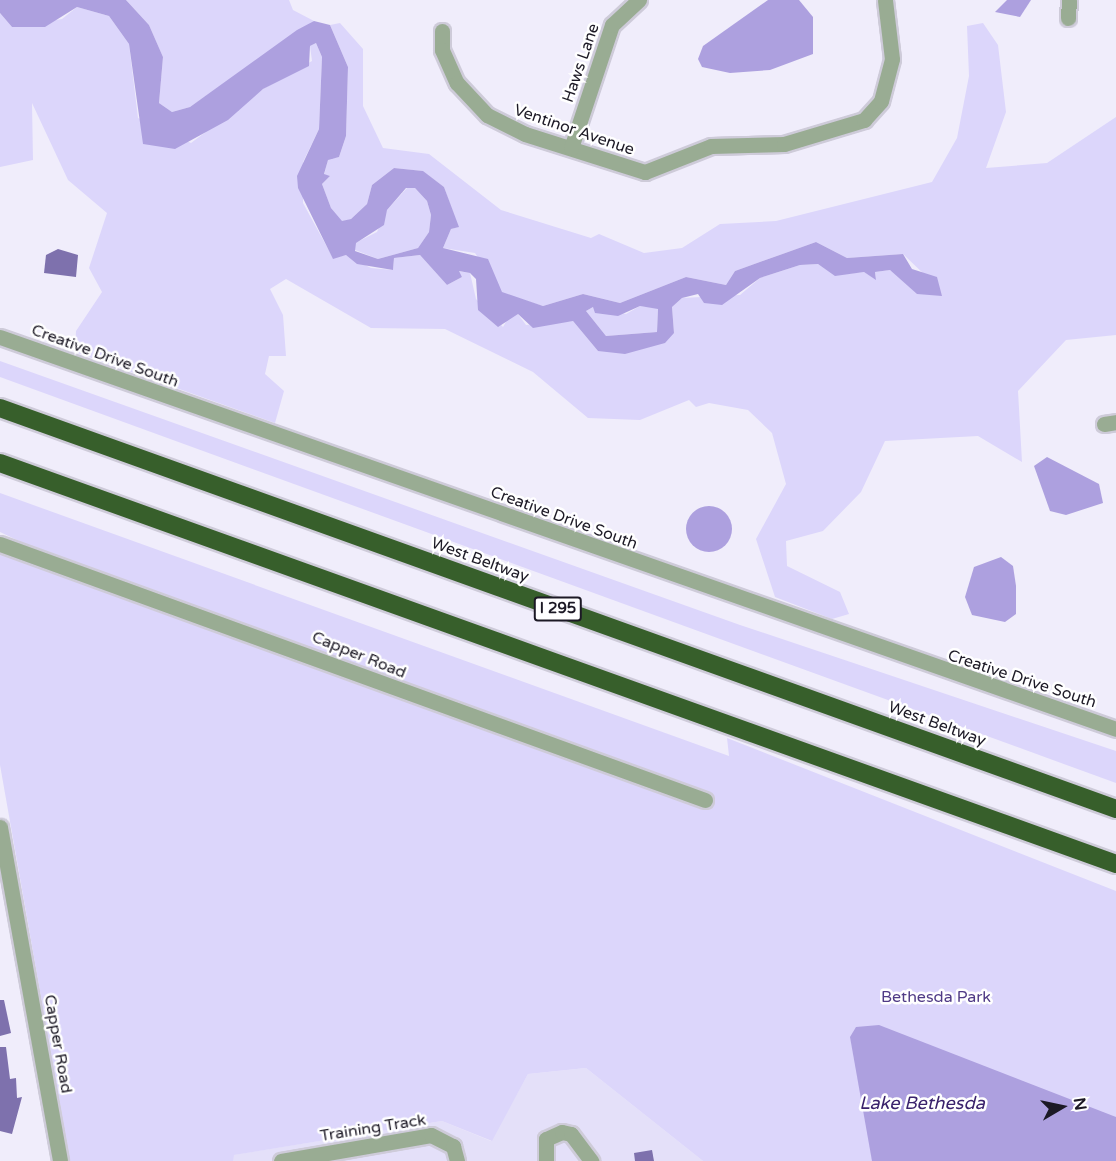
<!DOCTYPE html>
<style>
body{margin:0}
#map{position:relative;width:1116px;height:1161px;overflow:hidden;background:#f0edfb;font-family:"Varela Round",sans-serif}
div>[style]{position:absolute}
[style*='--x']{left:calc(var(--x)*1px);top:calc(var(--y)*1px);width:calc(var(--w)*1px);rotate:calc(var(--a)*1deg)}
.built>*{inset:0;background:#e4e0f9}
.green>*{inset:0;background:#dcd6fb}
.water>*{inset:0;background:#ada0df}
.round{border-radius:50%}
.building>*{inset:0;background:#7e71ad}
.roads{filter:drop-shadow(2px 0 #cecbd9) drop-shadow(-2px 0 #cecbd9) drop-shadow(0 2px #cecbd9) drop-shadow(0 -2px #cecbd9)}
.minor>*{height:15px;margin:-7.5px;padding:0 7.5px;transform-origin:7.5px;border-radius:7.5px;background:#99ac93}
.highway>*{height:18px;margin:-9px;padding:0 9px;transform-origin:9px;border-radius:9px;background:#375f2b}
span{translate:-50% -50%;white-space:nowrap;text-align:center;line-height:1.15;-webkit-text-stroke:5px #fff;paint-order:stroke}
.shield-label span{padding:2px 4px;background:#fff;border:2px solid;border-radius:4px;-webkit-text-stroke-width:0}
.shield-label{font-size:15px;color:#1c1925;font-weight:700}
.street-label{font-size:16px;color:#1c1925}
.park-label{font-size:16px;color:#503b86}
.water-label{font-size:18px;color:#3a226c;font-style:italic}
.north{position:absolute;left:1032px;top:1077px;width:60px;height:60px;-webkit-text-stroke:4px #fff;paint-order:stroke;rotate:81deg;font-size:16px;font-weight:700;line-height:24px;text-align:center;color:#1c1925}
.north::after{content:'';display:block;margin:auto;width:21px;height:27px;background:#1c1925;clip-path:polygon(50% 0,100% 100%,50% 72%,0 100%)}
</style>
<div id="map">
<div class="built">
<i style="clip-path:polygon(586px 1068px,703px 1161px,233px 1161px,233px 1155px,442px 1121px,491px 1141px,528px 1074px)"></i>
</div>
<div class="green">
<i style="clip-path:polygon(126px 0,289px 0,293px 10px,314px 21px,190px 107px,172px 112px,159px 103px,163px 57px,149px 25px)"></i>
<i style="clip-path:polygon(77px 7px,109px 16px,129px 44px,138px 118px,191px 143px,263px 89px,312px 61px,310px 46px,316px 43px,322px 57px,319px 129px,303px 162px,303px 203px,333px 258px,346px 255px,371px 268px,393px 270px,394px 258px,420px 255px,447px 285px,462px 277px,458px 271px,470px 273px,476px 299px,503px 327px,510px 315px,518px 314px,526px 325px,573px 321px,598px 351px,674px 333px,672px 307px,682px 298px,740px 295px,760px 278px,800px 265px,818px 264px,835px 275px,864px 272px,876px 279px,875px 272px,890px 270px,901px 277px,928px 278px,903px 254px,847px 258px,816px 242px,735px 271px,726px 285px,686px 277px,620px 303px,583px 294px,543px 306px,502px 293px,475px 253px,443px 248px,451px 229px,458px 227px,444px 187px,422px 171px,394px 168px,372px 185px,367px 204px,351px 219px,342px 222px,331px 208px,322px 184px,330px 176px,324px 175px,328px 159px,339px 157px,346px 136px,348px 67px,330px 25px,340px 23px,363px 49px,363px 106px,383px 148px,429px 154px,501px 210px,591px 238px,599px 234px,644px 253px,682px 248px,720px 224px,776px 221px,932px 182px,957px 138px,969px 76px,967px 26px,983px 23px,998px 45px,1006px 112px,986px 168px,1047px 163px,1116px 117px,1116px 335px,1066px 340px,1018px 391px,1022px 462px,978px 436px,885px 441px,861px 492px,823px 531px,786px 541px,787px 566px,840px 592px,849px 614px,832px 619px,775px 597px,756px 539px,786px 484px,772px 433px,748px 410px,709px 403px,696px 407px,689px 400px,640px 420px,588px 418px,533px 372px,445px 329px,371px 328px,286px 279px,270px 289px,283px 315px,286px 356px,269px 356px,265px 374px,284px 391px,275px 423px,75px 352px,76px 331px,102px 292px,89px 268px,107px 213px,68px 180px,32px 103px,33px 160px,0 167px,0 13px,12px 27px,62px 19px)"></i>
<i style="clip-path:polygon(407px 188px,415px 188px,427px 201px,431px 215px,429px 232px,418px 248px,378px 259px,355px 250px,355px 243px,377px 232px,387px 210px)"></i>
<i style="clip-path:polygon(640px 306px,658px 308px,657px 332px,606px 336px,586px 311px,593px 307px,626px 314px)"></i>
<i style="clip-path:polygon(0 361px,740px 625px,1116px 751px,1116px 783px,0 377px)"></i>
<i style="clip-path:polygon(0 493px,729px 756px,727px 738px,1116px 891px,1116px 1161px,703px 1161px,586px 1068px,528px 1074px,492px 1141px,442px 1121px,234px 1155px,233px 1161px,70px 1161px,0 765px,0 555px,14px 556px,19px 541px,0 532px)"></i>
</div>
<div class="water">
<i style="clip-path:polygon(evenodd,0 0,126px 0,149px 25px,163px 57px,159px 103px,172px 112px,190px 107px,297px 30px,314px 21px,330px 25px,348px 67px,346px 136px,339px 157px,328px 160px,324px 174px,330px 176px,322px 184px,331px 208px,342px 221px,351px 219px,367px 204px,372px 185px,394px 168px,423px 171px,444px 187px,459px 227px,451px 229px,443px 248px,488px 259px,502px 292px,543px 306px,583px 294px,620px 303px,686px 277px,726px 285px,735px 271px,816px 242px,847px 258px,903px 254px,912px 269px,937px 277px,942px 296px,917px 294px,890px 270px,875px 272px,876px 280px,864px 272px,835px 276px,818px 264px,800px 265px,760px 278px,722px 305px,704px 303px,698px 294px,682px 298px,672px 307px,674px 333px,665px 343px,625px 354px,598px 351px,573px 321px,533px 328px,518px 314px,498px 327px,478px 310px,476px 279px,470px 273px,459px 271px,462px 277px,447px 285px,420px 255px,394px 258px,393px 270px,357px 264px,346px 255px,333px 259px,298px 188px,297px 176px,319px 129px,322px 57px,316px 43px,310px 46px,309px 66px,263px 89px,228px 120px,175px 149px,143px 144px,129px 44px,109px 16px,77px 7px,45px 27px,12px 27px,0 13px,0 0,406px 188px,415px 188px,427px 201px,431px 215px,429px 232px,418px 248px,378px 259px,355px 251px,356px 243px,384px 225px,387px 210px,406px 188px,0 0,640px 306px,658px 309px,657px 332px,606px 336px,586px 311px,593px 307px,595px 313px,618px 316px,640px 306px)"></i>
<i style="clip-path:polygon(768px 0,799px 0,813px 17px,813px 54px,770px 70px,730px 73px,702px 67px,698px 59px,703px 46px)"></i>
<i style="clip-path:polygon(1007px 0,1031px 0,1020px 17px,995px 12px)"></i>
<i style="clip-path:polygon(1047px 457px,1099px 484px,1103px 503px,1066px 515px,1050px 511px,1034px 466px)"></i>
<i class="round" style="left:686px;top:506px;width:46px;height:46px"></i>
<i style="clip-path:polygon(1001px 557px,1013px 566px,1016px 586px,1016px 614px,1005px 622px,972px 615px,965px 597px,974px 567px)"></i>
<i style="clip-path:polygon(879px 1025px,1116px 1117px,1116px 1161px,872px 1161px,850px 1037px,856px 1027px)"></i>
</div>
<div class="building">
<i style="clip-path:polygon(58px 249px,78px 255px,76px 277px,44px 273px,46px 255px)"></i>
<i style="clip-path:polygon(0 1000px,4px 1000px,11px 1033px,0 1036px)"></i>
<i style="clip-path:polygon(0 1047px,6px 1047px,10px 1079px,16px 1078px,17px 1098px,22px 1097px,12px 1134px,0 1131px)"></i>
<i style="clip-path:polygon(652px 1150px,654px 1161px,635px 1161px,634px 1153px)"></i>
</div>
<div class="roads">
<div class="minor">
<i style="--x:1068;--y:18;--w:18;--a:-87"></i>
<i style="--x:442;--y:31;--w:19;--a:90"></i>
<i style="--x:442;--y:50;--w:36;--a:66"></i>
<i style="--x:457;--y:83;--w:44;--a:46.8"></i>
<i style="--x:487;--y:115;--w:42;--a:26.6"></i>
<i style="--x:525;--y:134;--w:126;--a:17.6"></i>
<i style="--x:645;--y:172;--w:71;--a:-21.5"></i>
<i style="--x:711;--y:146;--w:73;--a:-1.6"></i>
<i style="--x:784;--y:144;--w:84;--a:-16.7"></i>
<i style="--x:864;--y:120;--w:25;--a:-48"></i>
<i style="--x:881;--y:101;--w:43;--a:-75.3"></i>
<i style="--x:892;--y:59;--w:59;--a:-96.8"></i>
<i style="--x:571;--y:148;--w:130;--a:-71.6"></i>
<i style="--x:612;--y:25;--w:37;--a:-43"></i>
<i style="--x:0;--y:337;--w:1183;--a:19.35"></i>
<i style="--x:1104;--y:424;--w:12;--a:-9"></i>
<i style="--x:0;--y:544;--w:750;--a:19.96"></i>
<i style="--x:0;--y:827;--w:339;--a:79.8"></i>
<i style="--x:281;--y:1161;--w:152;--a:-9.8"></i>
<i style="--x:431;--y:1135;--w:25;--a:27"></i>
<i style="--x:453;--y:1146;--w:16;--a:75"></i>
<i style="--x:546;--y:1161;--w:22;--a:-90"></i>
<i style="--x:546;--y:1139;--w:17;--a:-24"></i>
<i style="--x:562;--y:1132;--w:9;--a:13"></i>
<i style="--x:571;--y:1134;--w:34;--a:53"></i>
</div>
<div class="highway">
<i style="--x:0;--y:408;--w:1186;--a:19.76"></i>
<i style="--x:0;--y:463;--w:1186;--a:19.76"></i>
</div>
</div>
<div class="shield-label">
<span style="left:558px;top:609px">I 295</span>
</div>
<div class="street-label">
<span style="left:581px;top:63px;rotate:-71deg">Haws Lane</span>
<span style="left:574px;top:130px;rotate:19deg">Ventinor Avenue</span>
<span style="left:105px;top:356px;rotate:20deg">Creative Drive South</span>
<span style="left:564px;top:518px;rotate:20deg">Creative Drive South</span>
<span style="left:480px;top:560px;rotate:20deg">West Beltway</span>
<span style="left:359px;top:655px;rotate:22deg">Capper Road</span>
<span style="left:1022px;top:679px;rotate:18deg">Creative Drive South</span>
<span style="left:937px;top:724px;rotate:20deg">West Beltway</span>
<span style="left:58px;top:1044px;rotate:80deg">Capper Road</span>
<span style="left:373px;top:1128px;rotate:-9deg">Training Track</span>
</div>
<div class="park-label">
<span style="left:936px;top:997px">Bethesda Park</span>
</div>
<div class="water-label">
<span style="left:922px;top:1103px">Lake Bethesda</span>
</div>
<div class="north">N</div>
</div>
